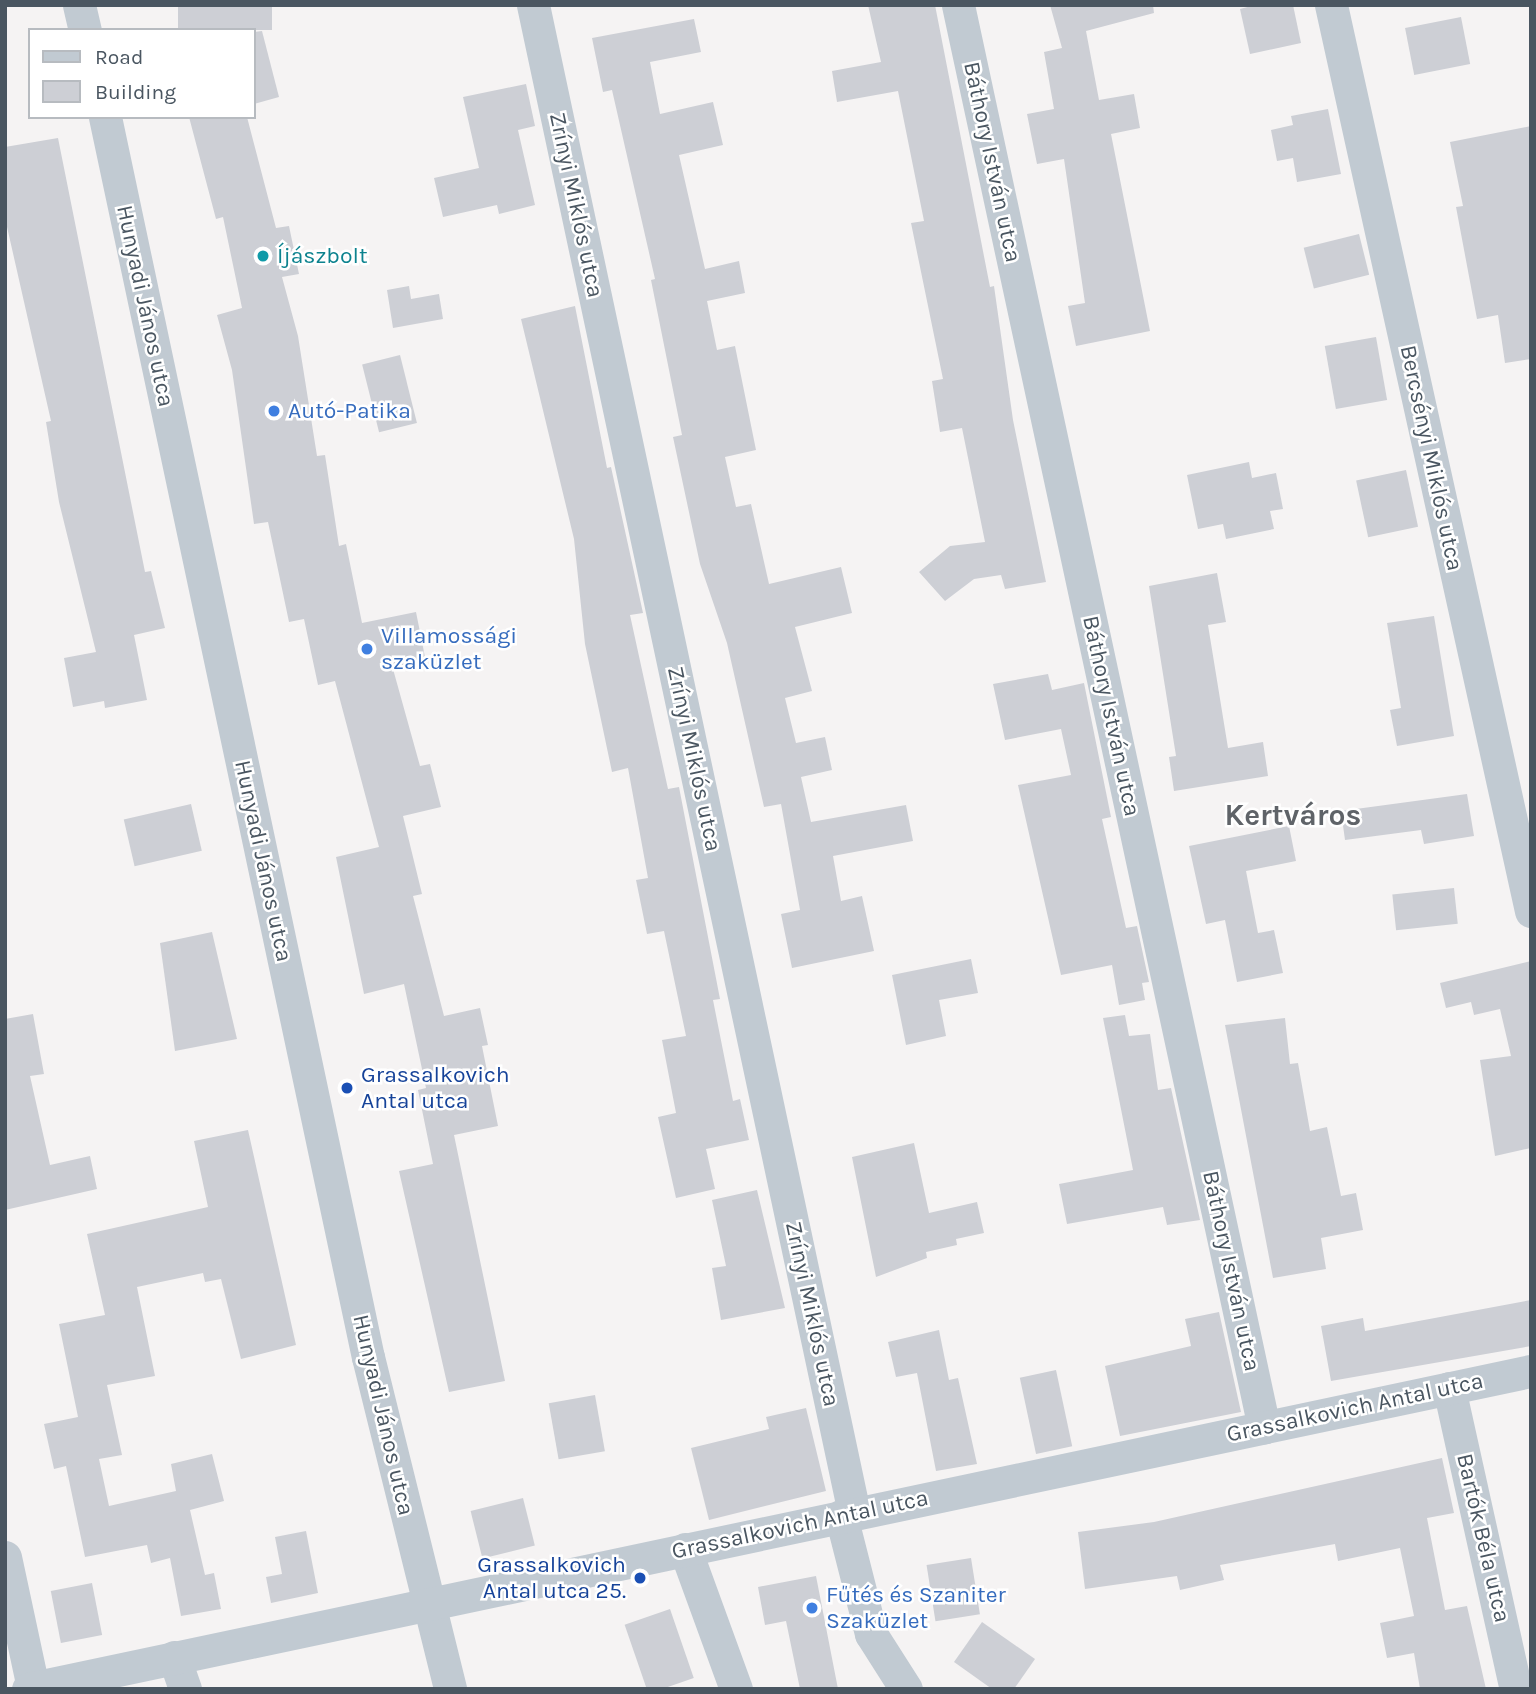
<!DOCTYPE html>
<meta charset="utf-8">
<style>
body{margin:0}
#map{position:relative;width:1536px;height:1694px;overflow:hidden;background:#f5f3f3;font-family:Karla,sans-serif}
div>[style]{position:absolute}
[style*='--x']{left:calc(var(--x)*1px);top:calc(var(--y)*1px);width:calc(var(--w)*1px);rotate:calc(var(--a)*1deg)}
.building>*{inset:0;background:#cdcfd5;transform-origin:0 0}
.minor>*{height:33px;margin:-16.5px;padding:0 16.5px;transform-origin:16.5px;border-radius:16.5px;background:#c1cad2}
.dots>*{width:19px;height:19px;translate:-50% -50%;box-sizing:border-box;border:4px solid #fff;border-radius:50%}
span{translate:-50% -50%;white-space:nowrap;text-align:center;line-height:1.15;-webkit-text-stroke:5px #fff;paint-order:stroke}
.street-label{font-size:23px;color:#4a5661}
.culture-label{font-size:23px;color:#0d838f}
.left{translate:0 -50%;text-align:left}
.shop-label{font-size:23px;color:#366cbe}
.transit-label{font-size:23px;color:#164399}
.right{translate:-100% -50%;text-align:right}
.district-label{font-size:30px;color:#5f6368;font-weight:700}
.frame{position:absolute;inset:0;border:7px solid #4a5661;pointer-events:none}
.legend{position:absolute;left:28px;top:28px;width:228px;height:91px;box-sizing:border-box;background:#fff;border:2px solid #b7bbc0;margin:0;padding:9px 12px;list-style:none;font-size:21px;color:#4a5661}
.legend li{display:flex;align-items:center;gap:14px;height:35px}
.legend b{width:35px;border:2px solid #b7bbc0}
</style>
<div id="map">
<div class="building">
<i style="left:178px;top:5px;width:94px;height:25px"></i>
<i style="clip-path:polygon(868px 5px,935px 5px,990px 287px,994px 286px,1013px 420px,1046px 582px,1005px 589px,1001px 575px,974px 579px,945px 601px,919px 572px,950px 546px,985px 542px,962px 428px,940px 432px,932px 381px,943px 379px,911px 223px,924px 221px,898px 91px,837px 102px,832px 71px,881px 62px)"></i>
<i style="clip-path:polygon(1050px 5px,1153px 5px,1154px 13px,1086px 31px,1099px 100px,1134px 94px,1140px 128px,1111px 134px,1150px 331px,1076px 346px,1068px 306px,1085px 303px,1064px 159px,1037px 164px,1027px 114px,1054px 109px,1044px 52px,1062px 48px)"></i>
<i style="clip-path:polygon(1255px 5px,1293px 5px,1301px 43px,1250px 54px,1240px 9px)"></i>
<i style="left:1461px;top:17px;width:48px;height:57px;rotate:79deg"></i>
<i style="clip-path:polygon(694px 19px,701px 52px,650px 62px,660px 114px,713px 102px,723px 145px,679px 155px,705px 269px,739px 261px,745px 293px,707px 301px,717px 350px,735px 346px,756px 450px,725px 457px,736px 507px,751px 504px,769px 584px,841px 567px,852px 613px,795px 627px,812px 691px,785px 698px,796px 743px,825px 737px,832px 770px,801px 777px,811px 822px,906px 805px,913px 841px,833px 856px,841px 901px,862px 896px,874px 951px,792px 968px,781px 914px,800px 910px,781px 804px,764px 807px,727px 643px,700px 564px,673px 437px,682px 435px,651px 280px,655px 279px,612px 90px,603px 92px,592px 38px)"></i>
<i style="clip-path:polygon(262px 31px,279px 97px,254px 104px,254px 32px)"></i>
<i style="clip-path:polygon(526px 84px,535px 126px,518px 130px,535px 205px,499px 214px,497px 205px,443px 217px,434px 178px,479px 168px,463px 97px)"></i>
<i style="clip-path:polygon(1328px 109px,1341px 174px,1297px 182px,1293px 158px,1277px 161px,1271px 130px,1293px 125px,1291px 116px)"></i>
<i style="clip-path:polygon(189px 117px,247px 117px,276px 228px,289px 226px,299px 274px,282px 277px,298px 336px,317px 456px,325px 455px,339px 546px,346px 544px,362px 623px,416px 612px,426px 662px,393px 669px,420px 766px,430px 764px,441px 807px,403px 816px,422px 894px,413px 896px,444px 1016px,480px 1008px,488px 1045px,482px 1046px,498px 1126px,454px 1135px,505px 1381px,449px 1392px,399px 1171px,433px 1164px,418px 1090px,426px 1088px,404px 984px,364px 994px,336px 857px,379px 847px,335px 681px,318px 685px,304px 619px,289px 622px,268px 522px,254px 524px,232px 370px,217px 315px,242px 308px,223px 217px,216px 219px)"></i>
<i style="clip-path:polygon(1531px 126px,1531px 359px,1505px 363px,1498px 315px,1477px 319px,1456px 207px,1463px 206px,1450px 142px)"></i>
<i style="clip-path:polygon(58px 138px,145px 572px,151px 571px,165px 628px,134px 635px,147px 700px,105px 708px,104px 701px,73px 707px,64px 658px,96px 652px,59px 502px,46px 422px,51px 421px,5px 218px,5px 147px)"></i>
<i style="left:1359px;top:234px;width:42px;height:57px;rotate:76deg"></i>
<i style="clip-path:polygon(409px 286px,411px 299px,439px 294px,443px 319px,393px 328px,387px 290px)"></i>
<i style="clip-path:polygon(575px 306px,607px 468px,611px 467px,643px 613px,630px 615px,668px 789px,679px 787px,720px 999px,713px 1000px,733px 1101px,740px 1099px,749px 1140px,706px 1149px,715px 1189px,676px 1198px,658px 1117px,676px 1113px,662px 1040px,686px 1036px,664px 931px,647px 934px,636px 880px,648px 878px,628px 768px,612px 772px,585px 644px,574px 539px,521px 319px)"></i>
<i style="left:1376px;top:337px;width:64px;height:52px;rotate:80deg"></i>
<i style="left:400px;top:355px;width:70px;height:39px;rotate:76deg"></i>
<i style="clip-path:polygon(1249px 462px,1252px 478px,1276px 473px,1283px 509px,1270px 511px,1274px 529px,1226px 539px,1223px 524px,1198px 529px,1187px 475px)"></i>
<i style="left:1406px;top:470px;width:58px;height:51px;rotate:78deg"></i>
<i style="clip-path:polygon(1217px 573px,1226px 622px,1208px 625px,1228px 748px,1263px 742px,1268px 776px,1174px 791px,1169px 757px,1176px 756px,1149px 586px)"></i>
<i style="clip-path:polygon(1434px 616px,1454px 736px,1397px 746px,1390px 710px,1401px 708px,1387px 623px)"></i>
<i style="clip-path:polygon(1048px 674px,1052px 690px,1084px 683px,1111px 817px,1102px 819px,1126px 928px,1137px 926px,1149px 982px,1142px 983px,1145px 1000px,1119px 1005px,1112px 965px,1061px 975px,1018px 785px,1071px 775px,1061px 729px,1005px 740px,993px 684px)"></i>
<i style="clip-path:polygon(1467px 794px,1474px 836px,1424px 844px,1421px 830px,1345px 840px,1341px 811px)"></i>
<i style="left:191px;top:804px;width:48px;height:69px;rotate:77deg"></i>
<i style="clip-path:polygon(1289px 826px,1296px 861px,1246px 871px,1258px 933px,1274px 930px,1283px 973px,1237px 982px,1225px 920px,1206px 924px,1189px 846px)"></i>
<i style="left:1454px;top:888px;width:36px;height:62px;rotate:84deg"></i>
<i style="clip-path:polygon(212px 932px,237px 1039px,175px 1051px,160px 943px)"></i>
<i style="clip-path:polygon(971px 959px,978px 993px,939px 1000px,946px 1036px,906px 1045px,892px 975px)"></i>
<i style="clip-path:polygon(1531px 961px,1531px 1148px,1495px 1156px,1480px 1060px,1511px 1056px,1500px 1009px,1474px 1015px,1471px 1002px,1446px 1008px,1440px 983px)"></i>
<i style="clip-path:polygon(33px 1014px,44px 1074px,30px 1076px,50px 1165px,90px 1156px,97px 1189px,5px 1210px,5px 1019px)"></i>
<i style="clip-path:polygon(1125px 1015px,1129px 1036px,1150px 1034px,1158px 1090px,1171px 1088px,1200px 1220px,1167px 1225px,1163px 1207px,1067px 1224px,1059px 1184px,1133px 1170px,1103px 1018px)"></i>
<i style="clip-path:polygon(1285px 1018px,1290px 1064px,1298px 1063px,1310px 1131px,1327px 1127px,1341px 1196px,1356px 1193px,1363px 1230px,1321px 1238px,1326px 1269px,1273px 1278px,1225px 1025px)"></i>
<i style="clip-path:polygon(248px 1130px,296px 1345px,241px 1359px,221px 1279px,205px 1282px,203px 1273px,137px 1287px,155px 1376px,107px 1385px,122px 1455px,99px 1459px,109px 1506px,176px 1491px,171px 1464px,212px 1454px,224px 1501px,190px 1510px,205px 1575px,214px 1573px,221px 1609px,181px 1616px,170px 1558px,151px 1563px,147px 1545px,85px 1557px,66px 1466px,54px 1469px,44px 1424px,78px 1417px,59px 1324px,105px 1315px,87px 1234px,208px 1207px,194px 1141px)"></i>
<i style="clip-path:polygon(914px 1143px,929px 1213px,977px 1202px,984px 1233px,956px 1239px,957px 1245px,926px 1252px,927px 1258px,876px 1277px,852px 1157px)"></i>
<i style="clip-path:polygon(757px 1190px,785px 1308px,721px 1320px,712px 1268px,726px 1266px,712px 1200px)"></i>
<i style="clip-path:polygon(1531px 1300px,1531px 1346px,1331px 1381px,1321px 1326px,1363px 1318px,1365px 1331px)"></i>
<i style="clip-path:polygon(1219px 1312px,1241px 1412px,1120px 1436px,1105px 1366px,1191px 1346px,1185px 1319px)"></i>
<i style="clip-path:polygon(939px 1330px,949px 1380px,958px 1378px,977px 1464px,936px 1471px,917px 1373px,896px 1377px,888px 1342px)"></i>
<i style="left:1056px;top:1370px;width:78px;height:37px;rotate:78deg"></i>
<i style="left:595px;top:1395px;width:57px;height:47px;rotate:80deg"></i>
<i style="clip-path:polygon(806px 1408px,826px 1491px,709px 1520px,691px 1448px,769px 1429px,766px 1417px)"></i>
<i style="clip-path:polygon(1442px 1458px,1454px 1513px,1427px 1518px,1445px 1610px,1467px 1606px,1486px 1689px,1420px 1689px,1414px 1653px,1387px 1658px,1380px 1623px,1414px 1616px,1400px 1548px,1338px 1561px,1335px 1544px,1220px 1565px,1224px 1580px,1180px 1590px,1177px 1576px,1085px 1589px,1078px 1532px,1154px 1522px)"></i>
<i style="left:523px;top:1498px;width:49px;height:54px;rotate:76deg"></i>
<i style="clip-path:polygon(306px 1531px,318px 1593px,271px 1603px,266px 1577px,282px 1574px,275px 1537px)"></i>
<i style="left:971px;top:1558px;width:57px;height:45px;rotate:81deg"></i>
<i style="clip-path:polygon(816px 1576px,838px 1689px,800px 1689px,786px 1621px,765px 1625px,758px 1587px)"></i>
<i style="left:92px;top:1583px;width:53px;height:42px;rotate:79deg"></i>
<i style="left:670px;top:1609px;width:73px;height:48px;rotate:71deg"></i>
<i style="clip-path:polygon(982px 1622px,1035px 1659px,1014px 1689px,992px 1689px,954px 1662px)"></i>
</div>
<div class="minor">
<i style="--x:79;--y:5;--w:26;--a:77"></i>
<i style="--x:533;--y:5;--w:1542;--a:77.98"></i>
<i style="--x:958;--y:5;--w:1455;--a:77.86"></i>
<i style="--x:1331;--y:5;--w:928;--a:77.55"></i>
<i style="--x:105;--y:117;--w:1268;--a:78.03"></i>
<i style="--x:368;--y:1357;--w:342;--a:76.1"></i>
<i style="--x:1449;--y:1388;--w:308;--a:77.5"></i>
<i style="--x:841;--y:1516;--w:122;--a:75.7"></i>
<i style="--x:871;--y:1634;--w:65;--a:57.5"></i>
<i style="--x:685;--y:1549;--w:149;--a:70"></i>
<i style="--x:5;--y:1557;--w:134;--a:77.9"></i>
<i style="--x:174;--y:1657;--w:34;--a:71"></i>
<i style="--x:28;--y:1689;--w:1536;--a:-11.95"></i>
</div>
<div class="dots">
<i style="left:263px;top:256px;background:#0f9aa8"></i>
<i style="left:274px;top:411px;background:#3f7fe0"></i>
<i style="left:367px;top:649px;background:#3f7fe0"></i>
<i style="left:347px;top:1088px;background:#1a4fb4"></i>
<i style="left:640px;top:1578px;background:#1a4fb4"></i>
<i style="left:812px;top:1608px;background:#3f7fe0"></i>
</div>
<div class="street-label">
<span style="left:992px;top:162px;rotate:78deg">Báthory István utca</span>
<span style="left:576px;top:205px;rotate:78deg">Zrínyi Miklós utca</span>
<span style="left:145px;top:306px;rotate:78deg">Hunyadi János utca</span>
<span style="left:1431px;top:458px;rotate:78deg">Bercsényi Miklós utca</span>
<span style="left:1111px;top:716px;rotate:78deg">Báthory István utca</span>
<span style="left:694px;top:759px;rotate:78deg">Zrínyi Miklós utca</span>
<span style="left:263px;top:861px;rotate:78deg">Hunyadi János utca</span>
<span style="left:1231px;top:1271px;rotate:78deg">Báthory István utca</span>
<span style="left:812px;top:1314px;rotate:78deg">Zrínyi Miklós utca</span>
<span style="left:1355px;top:1408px;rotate:-12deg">Grassalkovich Antal utca</span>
<span style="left:383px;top:1415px;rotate:77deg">Hunyadi János utca</span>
<span style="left:800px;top:1525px;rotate:-12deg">Grassalkovich Antal utca</span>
<span style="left:1483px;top:1538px;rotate:77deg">Bartók Béla utca</span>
</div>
<div class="culture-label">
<span class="left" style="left:277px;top:256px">Íjászbolt</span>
</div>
<div class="shop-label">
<span class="left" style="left:288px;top:411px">Autó-Patika</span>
<span class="left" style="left:381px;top:649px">Villamossági<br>szaküzlet</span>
<span class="left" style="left:826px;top:1608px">Fűtés és Szaniter<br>Szaküzlet</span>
</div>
<div class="transit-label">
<span class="left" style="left:361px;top:1088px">Grassalkovich<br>Antal utca</span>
<span class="right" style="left:626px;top:1578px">Grassalkovich<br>Antal utca 25.</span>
</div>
<div class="district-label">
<span style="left:1293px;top:815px">Kertváros</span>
</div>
<div class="frame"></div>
<ul class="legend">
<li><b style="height:9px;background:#c1cad2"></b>Road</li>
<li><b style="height:19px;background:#cdcfd5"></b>Building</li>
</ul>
</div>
